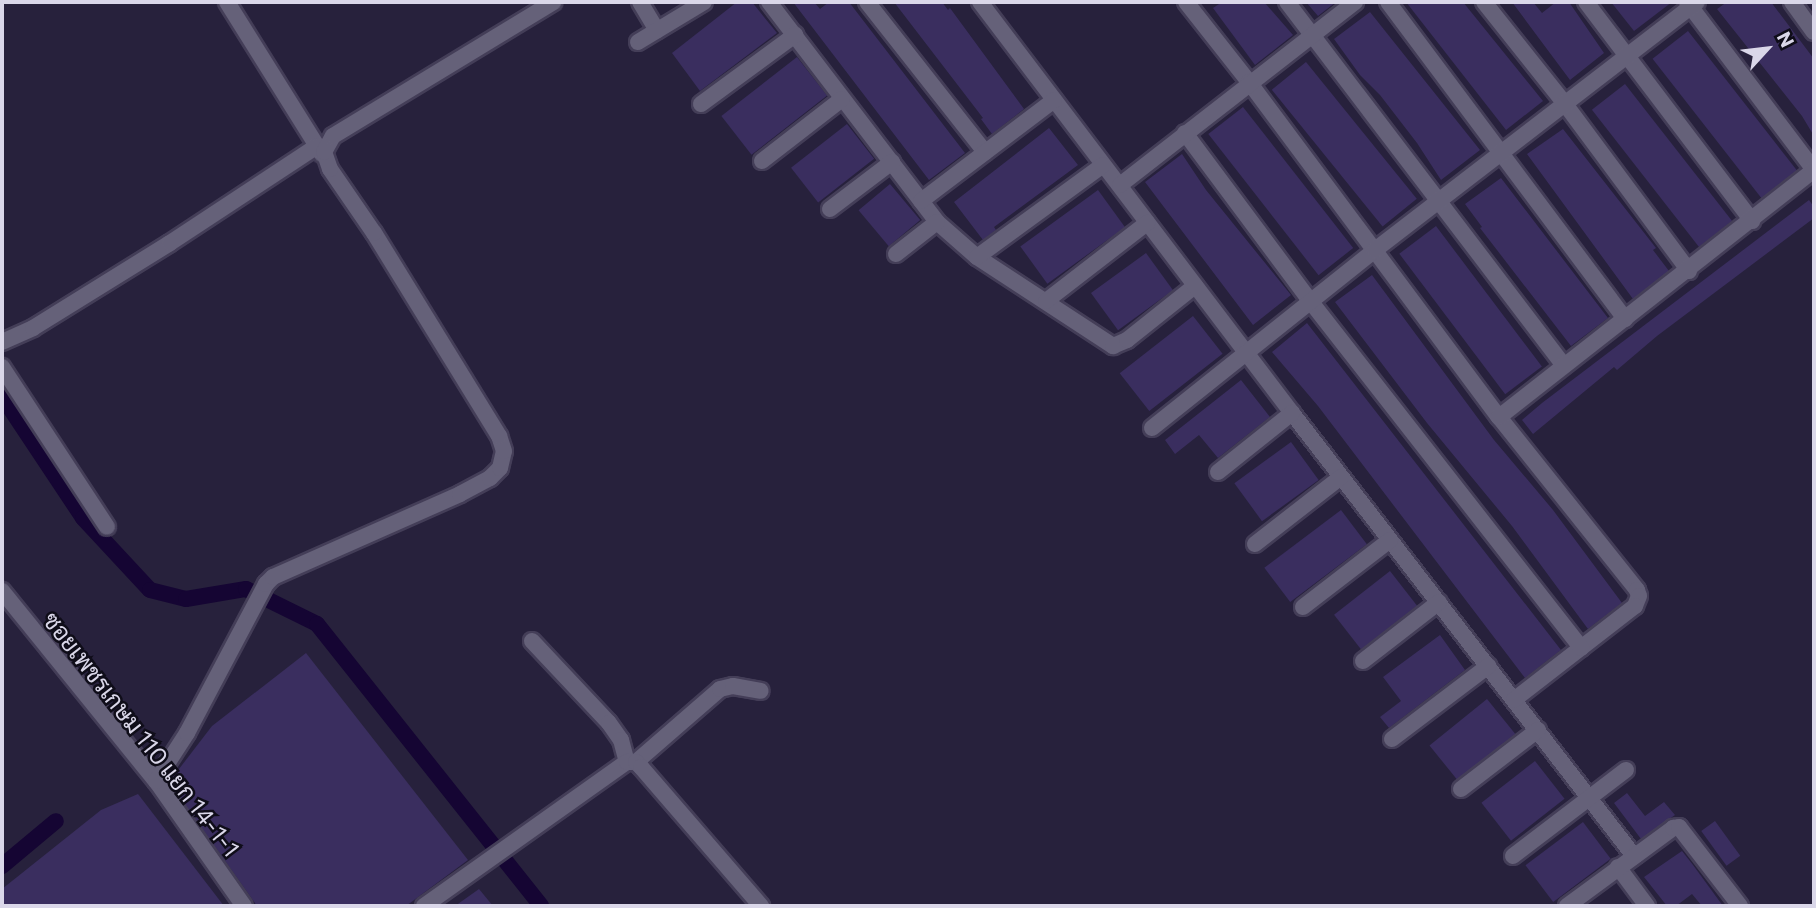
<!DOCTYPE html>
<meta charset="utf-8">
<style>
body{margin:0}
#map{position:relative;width:1816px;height:908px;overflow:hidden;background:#27213c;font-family:Commissioner,Sarabun,sans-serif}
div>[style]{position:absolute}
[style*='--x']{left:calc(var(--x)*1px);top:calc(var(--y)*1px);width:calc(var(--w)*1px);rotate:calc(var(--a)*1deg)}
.canal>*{height:16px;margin:-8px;padding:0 8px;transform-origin:8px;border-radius:8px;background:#150533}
.building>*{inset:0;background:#3a2e5f;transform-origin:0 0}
.roads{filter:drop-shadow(2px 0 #443e58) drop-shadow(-2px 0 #443e58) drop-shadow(0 2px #443e58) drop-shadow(0 -2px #443e58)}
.street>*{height:16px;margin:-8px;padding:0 8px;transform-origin:8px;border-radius:8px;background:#656179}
span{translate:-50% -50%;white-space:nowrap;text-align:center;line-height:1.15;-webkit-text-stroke:5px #0f0d19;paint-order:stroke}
.street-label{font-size:24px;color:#dad7e9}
.frame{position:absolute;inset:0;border:4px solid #dad7e9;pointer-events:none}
.north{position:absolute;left:1732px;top:14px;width:70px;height:70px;-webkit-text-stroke:5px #0f0d19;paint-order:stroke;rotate:63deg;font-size:19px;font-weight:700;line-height:28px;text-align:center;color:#dad7e9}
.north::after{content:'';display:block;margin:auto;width:24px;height:32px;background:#dad7e9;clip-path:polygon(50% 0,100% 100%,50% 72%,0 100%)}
</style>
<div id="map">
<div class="canal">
<i style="--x:2;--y:396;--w:146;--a:56.4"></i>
<i style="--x:83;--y:518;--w:98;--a:47.1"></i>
<i style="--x:150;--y:590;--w:37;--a:14"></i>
<i style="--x:186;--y:599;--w:61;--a:-9.5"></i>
<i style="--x:246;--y:589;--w:79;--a:26.2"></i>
<i style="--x:317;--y:624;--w:360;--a:51.5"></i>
<i style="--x:2;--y:866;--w:70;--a:-39.8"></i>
</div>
<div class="building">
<i style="clip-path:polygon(737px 2px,752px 2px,777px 33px,700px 91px,672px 53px)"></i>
<i style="clip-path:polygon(793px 2px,814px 2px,820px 9px,829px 2px,849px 2px,965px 153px,929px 180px)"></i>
<i style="clip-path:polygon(894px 2px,942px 2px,948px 10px,950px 8px,1024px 109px,992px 134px,981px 119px,983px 118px)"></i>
<i style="clip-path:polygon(1222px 2px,1264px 2px,1293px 35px,1255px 65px,1213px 8px)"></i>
<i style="clip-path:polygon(1306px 2px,1336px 2px,1318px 16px)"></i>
<i style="clip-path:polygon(1406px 2px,1463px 2px,1543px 101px,1506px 130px)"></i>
<i style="clip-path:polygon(1512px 2px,1533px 2px,1542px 13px,1556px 2px,1569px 2px,1604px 53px,1570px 80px)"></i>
<i style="clip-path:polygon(1611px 2px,1672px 2px,1634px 31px)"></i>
<i style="clip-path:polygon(1727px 2px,1771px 2px,1814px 59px,1814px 136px,1802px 116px,1717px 9px)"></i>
<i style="clip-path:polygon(1370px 12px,1480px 150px,1441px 180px,1417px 143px,1380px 95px,1360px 75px,1334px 39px)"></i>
<i style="left:1688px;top:31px;width:177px;height:45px;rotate:52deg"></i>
<i style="left:797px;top:57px;width:49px;height:96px;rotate:52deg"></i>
<i style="left:1306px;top:62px;width:176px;height:44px;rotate:51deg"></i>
<i style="left:1625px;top:84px;width:174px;height:42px;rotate:52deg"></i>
<i style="left:1243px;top:107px;width:179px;height:44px;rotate:52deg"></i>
<i style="left:847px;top:124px;width:44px;height:71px;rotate:52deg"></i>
<i style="clip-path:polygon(1049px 128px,1078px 165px,994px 227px,996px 230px,983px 240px,954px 202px)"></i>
<i style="clip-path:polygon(1563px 129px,1656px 248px,1653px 250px,1669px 271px,1633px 299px,1527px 154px)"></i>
<i style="clip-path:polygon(1182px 154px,1206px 190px,1291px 295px,1253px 325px,1145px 182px)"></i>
<i style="clip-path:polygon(1501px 178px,1608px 318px,1571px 346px,1480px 228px,1482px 227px,1465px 204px)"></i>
<i style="left:890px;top:184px;width:47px;height:41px;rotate:50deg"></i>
<i style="left:1098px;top:190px;width:46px;height:96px;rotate:54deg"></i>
<i style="clip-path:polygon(1809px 200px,1814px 207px,1814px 218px,1657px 336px,1617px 370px,1614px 367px,1533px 434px,1522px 420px,1542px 403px)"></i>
<i style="left:1436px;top:226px;width:176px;height:46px;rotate:53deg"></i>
<i style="left:1146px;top:253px;width:46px;height:68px;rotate:54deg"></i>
<i style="clip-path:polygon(1372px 275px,1494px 440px,1553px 510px,1622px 603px,1588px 629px,1512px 526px,1427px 423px,1335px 302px)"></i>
<i style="left:1193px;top:316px;width:48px;height:93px;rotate:52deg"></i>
<i style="clip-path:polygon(1307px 323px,1561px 650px,1525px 678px,1318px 406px,1272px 352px)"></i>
<i style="clip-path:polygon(1241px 380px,1270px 417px,1218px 458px,1199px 435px,1175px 454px,1165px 440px)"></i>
<i style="left:1291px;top:442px;width:47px;height:70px;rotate:54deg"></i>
<i style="left:1341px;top:510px;width:43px;height:96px;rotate:53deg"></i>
<i style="left:1390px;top:571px;width:44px;height:71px;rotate:52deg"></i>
<i style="clip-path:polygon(1440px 635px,1465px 670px,1389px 728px,1380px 717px,1401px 701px,1383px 677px)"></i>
<i style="clip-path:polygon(306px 653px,468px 860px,406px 906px,257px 906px,169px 782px,212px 726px)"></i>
<i style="left:1487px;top:699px;width:45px;height:74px;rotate:51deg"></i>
<i style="left:1535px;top:761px;width:48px;height:68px;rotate:52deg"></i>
<i style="clip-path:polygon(1627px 793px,1645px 816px,1664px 802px,1675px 815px,1641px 839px,1614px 803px)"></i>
<i style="clip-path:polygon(138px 794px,224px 906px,2px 906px,2px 889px,101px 810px)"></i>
<i style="left:1715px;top:821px;width:43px;height:17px;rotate:54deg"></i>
<i style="left:1583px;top:822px;width:46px;height:72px;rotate:53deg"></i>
<i style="clip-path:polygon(1682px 851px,1693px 865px,1723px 906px,1702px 906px,1692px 894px,1676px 906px,1667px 906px,1644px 877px)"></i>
<i style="clip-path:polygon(479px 889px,493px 906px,455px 906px)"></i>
</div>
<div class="roads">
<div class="street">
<i style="--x:227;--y:2;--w:179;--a:58"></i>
<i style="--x:640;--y:2;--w:33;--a:59"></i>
<i style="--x:769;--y:2;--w:277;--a:52.6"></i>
<i style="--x:937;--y:222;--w:53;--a:41.2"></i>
<i style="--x:977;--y:257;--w:163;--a:33.2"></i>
<i style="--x:1113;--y:346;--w:15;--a:-23"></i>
<i style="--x:1127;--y:340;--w:87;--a:-38.5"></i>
<i style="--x:867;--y:2;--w:191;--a:51.8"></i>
<i style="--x:980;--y:2;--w:516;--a:52.8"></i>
<i style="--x:1292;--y:413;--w:560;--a:52.33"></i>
<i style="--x:1186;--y:2;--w:102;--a:51.8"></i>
<i style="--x:1249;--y:82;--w:418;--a:53.3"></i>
<i style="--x:1499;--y:417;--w:221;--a:51.4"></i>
<i style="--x:1637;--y:590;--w:6;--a:72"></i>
<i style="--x:1639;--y:596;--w:11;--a:112"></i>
<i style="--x:1635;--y:606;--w:153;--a:142.2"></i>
<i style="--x:1287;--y:2;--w:457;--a:52.7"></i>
<i style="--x:1388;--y:2;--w:396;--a:53.2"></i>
<i style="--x:1484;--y:2;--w:130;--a:51.5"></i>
<i style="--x:1565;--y:104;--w:208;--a:53.4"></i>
<i style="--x:1586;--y:2;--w:275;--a:52.8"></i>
<i style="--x:1687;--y:2;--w:211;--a:52.9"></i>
<i style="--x:1792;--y:2;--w:37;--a:54"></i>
<i style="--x:638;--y:42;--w:77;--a:-31.2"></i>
<i style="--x:701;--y:104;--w:117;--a:-36.3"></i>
<i style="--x:1185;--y:133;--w:211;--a:53.3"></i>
<i style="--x:1311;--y:302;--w:439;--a:52"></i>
<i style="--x:762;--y:161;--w:101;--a:-37.8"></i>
<i style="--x:1120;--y:185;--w:298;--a:-37.9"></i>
<i style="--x:921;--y:201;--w:167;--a:-37.2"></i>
<i style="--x:830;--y:209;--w:78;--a:-37.2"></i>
<i style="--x:896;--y:254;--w:52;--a:-38"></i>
<i style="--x:977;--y:257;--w:156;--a:-36.1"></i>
<i style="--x:1046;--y:301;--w:128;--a:-37.7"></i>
<i style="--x:2;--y:342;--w:34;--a:-24"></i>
<i style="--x:33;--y:328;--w:161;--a:-31.8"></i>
<i style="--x:170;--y:243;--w:176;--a:-33.4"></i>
<i style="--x:2;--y:367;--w:191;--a:56.7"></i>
<i style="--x:1499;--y:417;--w:400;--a:-38.1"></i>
<i style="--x:1152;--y:428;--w:285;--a:-38.6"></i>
<i style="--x:1375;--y:250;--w:406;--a:-37.6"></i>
<i style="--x:1218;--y:472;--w:95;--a:-38.6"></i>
<i style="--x:1255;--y:544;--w:109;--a:-37.9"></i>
<i style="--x:2;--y:591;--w:245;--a:51"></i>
<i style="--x:156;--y:781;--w:153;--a:54.9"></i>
<i style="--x:1303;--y:607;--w:110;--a:-37.6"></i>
<i style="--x:532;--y:641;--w:112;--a:46.8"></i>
<i style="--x:609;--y:723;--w:21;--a:55"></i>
<i style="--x:621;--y:740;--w:23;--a:75"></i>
<i style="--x:1363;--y:661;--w:96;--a:-37.8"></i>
<i style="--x:1392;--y:739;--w:121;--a:-37.2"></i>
<i style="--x:636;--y:762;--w:111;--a:-41"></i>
<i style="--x:720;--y:689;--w:13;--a:-13"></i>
<i style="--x:733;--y:686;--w:28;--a:10"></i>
<i style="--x:156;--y:781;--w:57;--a:-57.1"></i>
<i style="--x:187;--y:733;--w:169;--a:-62.1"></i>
<i style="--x:266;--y:584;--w:10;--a:-45"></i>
<i style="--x:273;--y:577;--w:205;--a:-23.9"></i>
<i style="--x:460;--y:494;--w:34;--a:-28"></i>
<i style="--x:490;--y:478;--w:14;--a:-45"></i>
<i style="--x:500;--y:468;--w:17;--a:-77"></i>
<i style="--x:504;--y:451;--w:16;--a:-108"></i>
<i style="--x:499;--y:436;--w:238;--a:-121.6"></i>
<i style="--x:374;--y:233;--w:78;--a:-124.5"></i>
<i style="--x:330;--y:169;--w:18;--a:-109"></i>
<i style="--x:324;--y:152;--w:18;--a:-61"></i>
<i style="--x:333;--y:136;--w:258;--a:-31.3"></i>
<i style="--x:1461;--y:789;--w:97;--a:-37.5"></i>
<i style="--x:1513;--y:856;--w:142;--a:-37.3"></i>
<i style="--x:1618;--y:867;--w:49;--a:53.4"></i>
<i style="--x:424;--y:906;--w:249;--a:-35.4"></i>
<i style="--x:627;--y:762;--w:9;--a:0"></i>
<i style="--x:636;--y:762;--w:7;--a:45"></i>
<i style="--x:641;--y:767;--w:184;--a:49.2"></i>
<i style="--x:1567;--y:906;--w:132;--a:-36.3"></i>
<i style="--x:1673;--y:828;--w:6;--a:-9"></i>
<i style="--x:1679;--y:827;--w:100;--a:52.3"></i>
</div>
</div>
<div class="street-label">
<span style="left:142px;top:734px;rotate:52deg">ซอยเพชรเกษม 110 แยก 14-1-1</span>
</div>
<div class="frame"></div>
<div class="north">N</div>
</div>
